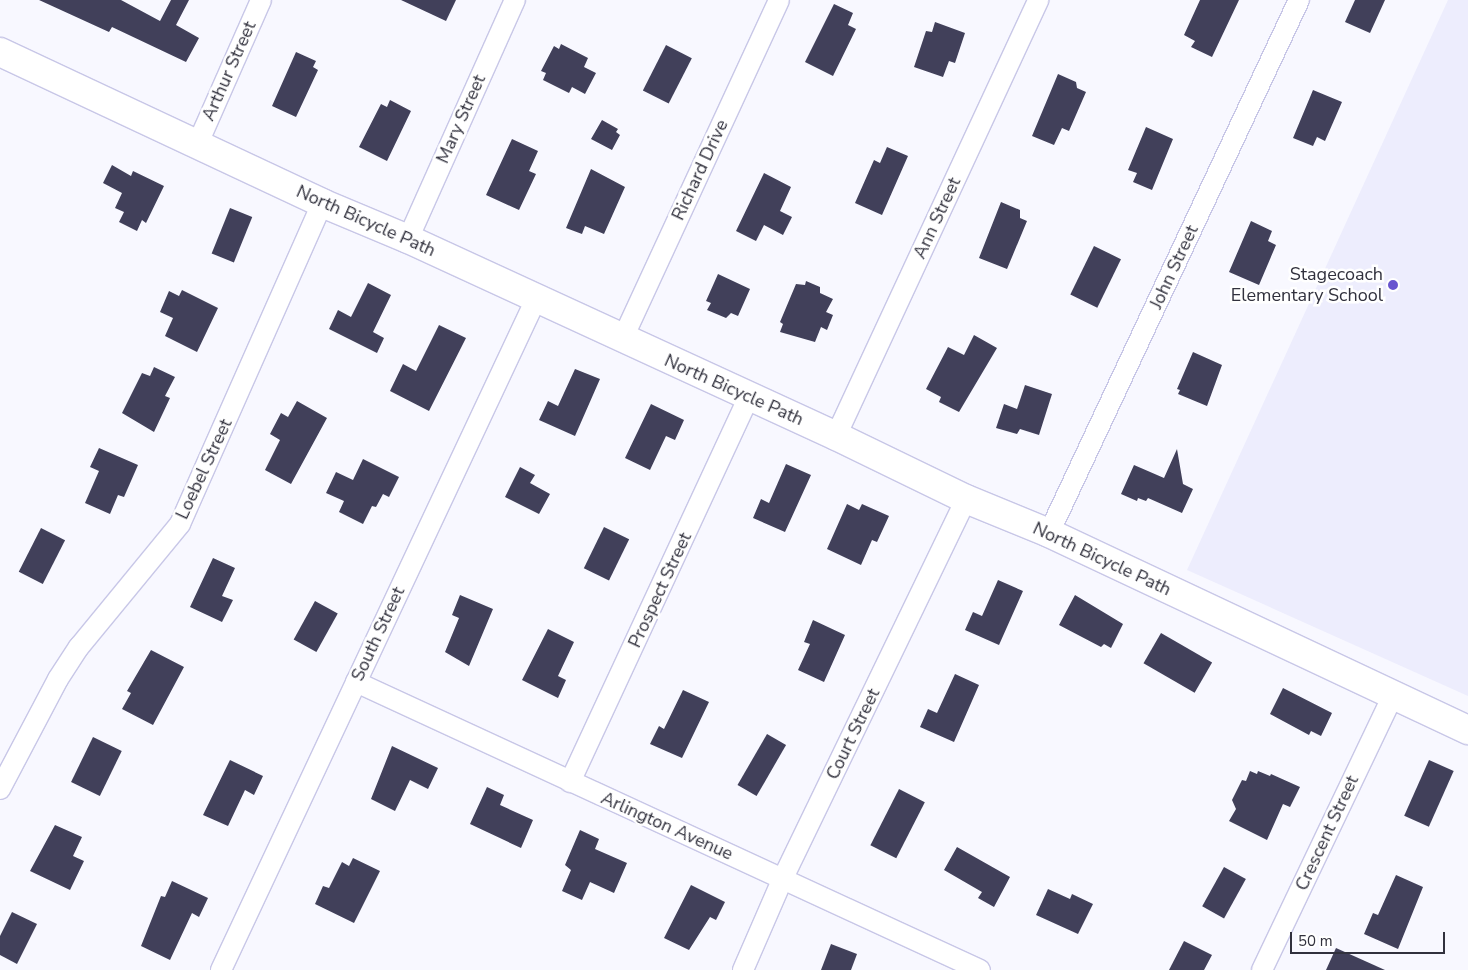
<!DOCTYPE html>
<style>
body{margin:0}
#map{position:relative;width:1468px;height:970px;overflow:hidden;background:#f8f8ff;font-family:"Nunito Sans",sans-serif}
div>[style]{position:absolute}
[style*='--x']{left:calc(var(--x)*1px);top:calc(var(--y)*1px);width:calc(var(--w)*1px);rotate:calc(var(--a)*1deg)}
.built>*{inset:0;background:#ededfd}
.building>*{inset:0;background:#41405a;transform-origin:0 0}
.roads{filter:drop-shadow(1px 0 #c8c7e7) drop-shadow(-1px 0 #c8c7e7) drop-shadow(0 1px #c8c7e7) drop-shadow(0 -1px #c8c7e7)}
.street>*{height:20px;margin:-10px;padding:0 10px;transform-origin:10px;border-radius:10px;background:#fff}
.secondary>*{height:28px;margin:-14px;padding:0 14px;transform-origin:14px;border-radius:14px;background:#fff}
.dots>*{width:14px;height:14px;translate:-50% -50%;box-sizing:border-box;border:2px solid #fff;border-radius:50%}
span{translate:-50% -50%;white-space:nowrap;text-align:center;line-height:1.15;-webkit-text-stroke:5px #fff;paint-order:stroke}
.street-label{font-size:18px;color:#31313d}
.poi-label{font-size:18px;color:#31313d}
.right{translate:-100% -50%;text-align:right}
.scale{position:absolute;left:1290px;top:932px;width:155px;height:22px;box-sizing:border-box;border:2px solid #31313d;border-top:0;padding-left:6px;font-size:15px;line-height:18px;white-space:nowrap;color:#31313d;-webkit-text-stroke:4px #fff;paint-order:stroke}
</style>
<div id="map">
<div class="built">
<i style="clip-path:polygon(1448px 0,1468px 0,1468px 696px,1187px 570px)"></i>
</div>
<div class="building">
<i style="clip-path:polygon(39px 0,121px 0,160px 21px,171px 0,189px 0,176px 25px,199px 38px,186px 62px,112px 27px,109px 32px)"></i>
<i style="clip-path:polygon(401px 0,456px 0,446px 21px)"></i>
<i style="clip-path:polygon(1200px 0,1239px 0,1212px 57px,1191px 47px,1195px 41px,1184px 35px)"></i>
<i style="clip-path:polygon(1355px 0,1385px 0,1370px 33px,1345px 22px)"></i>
<i style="clip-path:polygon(834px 4px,853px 13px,848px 25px,856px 29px,833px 76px,805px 62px)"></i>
<i style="clip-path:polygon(935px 22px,965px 33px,955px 63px,949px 61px,943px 77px,914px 67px,926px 31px,932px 32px)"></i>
<i style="clip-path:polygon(561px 44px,588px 58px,584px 67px,596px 73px,585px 94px,572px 87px,569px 93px,543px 80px,546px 73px,541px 71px,554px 46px,559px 49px)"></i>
<i style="left:666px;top:45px;width:29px;height:51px;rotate:27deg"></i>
<i style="clip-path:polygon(296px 52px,316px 61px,313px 67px,318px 70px,296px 117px,272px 106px)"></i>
<i style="clip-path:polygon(1058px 74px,1076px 82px,1077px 88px,1086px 92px,1069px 131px,1062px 128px,1054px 145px,1032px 136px)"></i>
<i style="clip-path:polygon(1313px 90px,1342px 102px,1325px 141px,1317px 137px,1313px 146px,1293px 138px)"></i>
<i style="clip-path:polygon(390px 100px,411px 111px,387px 161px,359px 147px,381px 104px,387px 107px)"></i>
<i style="clip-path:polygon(602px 120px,618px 129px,616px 132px,620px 135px,612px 150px,591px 139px)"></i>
<i style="clip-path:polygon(1146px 127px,1173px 139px,1152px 190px,1133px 182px,1137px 173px,1128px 170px)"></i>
<i style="clip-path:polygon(512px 139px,538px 151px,529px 171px,536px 174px,519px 210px,486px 195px)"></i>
<i style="clip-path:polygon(887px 147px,908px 156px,882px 215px,855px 203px,874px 160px,880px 163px)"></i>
<i style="clip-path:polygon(112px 165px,131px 176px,133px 171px,164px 186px,146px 223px,142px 220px,137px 231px,119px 222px,124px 212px,115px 208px,122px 193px,103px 183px)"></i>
<i style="clip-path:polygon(591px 169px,625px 187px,604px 234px,585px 226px,582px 234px,566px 228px)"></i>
<i style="clip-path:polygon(764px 173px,791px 187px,780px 211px,792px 217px,783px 235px,764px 225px,756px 241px,736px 231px)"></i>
<i style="clip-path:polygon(1001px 202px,1020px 210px,1020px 218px,1027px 221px,1007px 269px,979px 258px)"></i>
<i style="left:230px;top:208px;width:24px;height:49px;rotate:22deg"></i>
<i style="clip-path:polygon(1251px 221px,1272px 231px,1268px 241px,1276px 245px,1259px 285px,1229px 272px)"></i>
<i style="left:1094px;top:246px;width:30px;height:54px;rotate:26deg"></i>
<i style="clip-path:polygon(718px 274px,750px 289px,738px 316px,731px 313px,726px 318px,707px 310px,711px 303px,706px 301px)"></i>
<i style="clip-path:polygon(806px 281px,820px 287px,820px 293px,833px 299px,826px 312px,833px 315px,827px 330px,821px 327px,815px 342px,780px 332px,783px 324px,780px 322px,796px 284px,805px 285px)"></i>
<i style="clip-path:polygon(368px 283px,391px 295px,373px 332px,384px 338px,377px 353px,329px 329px,338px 310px,351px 317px)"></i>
<i style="clip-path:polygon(182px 290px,218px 308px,197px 352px,165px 336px,173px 318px,160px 312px,169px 291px,179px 296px)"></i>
<i style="clip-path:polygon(439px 325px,466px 338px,429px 411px,390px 391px,403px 364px,416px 371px)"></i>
<i style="clip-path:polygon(974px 335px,997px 348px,959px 412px,939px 402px,941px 397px,926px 389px,948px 347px,964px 355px)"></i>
<i style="clip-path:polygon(1193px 352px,1222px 365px,1207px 406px,1178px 394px,1180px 390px,1177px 389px)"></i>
<i style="clip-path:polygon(154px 367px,175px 377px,165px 396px,170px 398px,154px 432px,122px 413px,142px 373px,150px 376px)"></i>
<i style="clip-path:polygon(575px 369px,600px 379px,575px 436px,539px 420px,548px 401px,558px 406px)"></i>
<i style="clip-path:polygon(1025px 385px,1052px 394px,1039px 435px,1020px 429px,1017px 434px,996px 428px,1004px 404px,1017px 409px)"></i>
<i style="clip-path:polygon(297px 401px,327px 418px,291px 484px,265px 470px,280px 440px,270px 434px,281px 413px,288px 417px)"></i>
<i style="clip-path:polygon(651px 404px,684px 420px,675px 440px,666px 436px,650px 470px,625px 458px)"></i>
<i style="clip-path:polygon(99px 448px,138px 465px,124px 497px,118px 495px,110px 514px,85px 503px,99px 471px,90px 467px)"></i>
<i style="clip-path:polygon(1177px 449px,1183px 484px,1193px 489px,1182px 513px,1148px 498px,1146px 501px,1138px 498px,1137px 501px,1121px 494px,1134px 465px,1164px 478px)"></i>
<i style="clip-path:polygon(363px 459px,399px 477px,389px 497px,383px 494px,376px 507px,372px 506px,363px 524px,339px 512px,344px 501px,326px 493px,336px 472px,353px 480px)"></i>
<i style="clip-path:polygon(786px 464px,811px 475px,785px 532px,753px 518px,761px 499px,769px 503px)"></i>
<i style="clip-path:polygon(520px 467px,535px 475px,530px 483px,550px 494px,539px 514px,505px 497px)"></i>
<i style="clip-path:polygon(847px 504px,859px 510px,862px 504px,889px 516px,877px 542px,872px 540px,861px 565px,827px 549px)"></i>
<i style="left:604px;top:527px;width:28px;height:46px;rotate:26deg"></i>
<i style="left:41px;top:528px;width:27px;height:49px;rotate:27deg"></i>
<i style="clip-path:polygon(213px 558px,235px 568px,222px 596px,233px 600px,222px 622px,190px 607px)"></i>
<i style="clip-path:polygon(998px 580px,1023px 591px,999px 645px,965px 630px,973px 612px,982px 616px)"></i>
<i style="clip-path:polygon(460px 595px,493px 609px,469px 666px,445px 652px,459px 618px,452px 615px)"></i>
<i style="clip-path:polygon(1075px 595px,1123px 624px,1111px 648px,1104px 644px,1101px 647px,1059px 625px)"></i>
<i style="left:315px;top:601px;width:26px;height:44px;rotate:29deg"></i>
<i style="clip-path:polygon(813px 620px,845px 635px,824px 682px,798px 670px,810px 644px,804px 642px)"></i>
<i style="clip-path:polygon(548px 629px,574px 642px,558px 676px,566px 680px,558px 698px,522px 680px)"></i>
<i style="left:1161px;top:633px;width:59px;height:35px;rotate:30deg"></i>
<i style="clip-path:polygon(151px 650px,184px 667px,153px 725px,122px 709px,131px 693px,127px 691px)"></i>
<i style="clip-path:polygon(955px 674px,979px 685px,954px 742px,920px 727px,928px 709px,937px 713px)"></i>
<i style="clip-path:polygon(1283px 688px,1332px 713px,1321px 736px,1311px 731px,1309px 735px,1270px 714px)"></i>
<i style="clip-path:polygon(683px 690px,709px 702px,682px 758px,650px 744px,659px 726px,664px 729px)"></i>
<i style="left:767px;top:734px;width:22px;height:59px;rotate:30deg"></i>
<i style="left:93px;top:737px;width:32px;height:50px;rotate:26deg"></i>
<i style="clip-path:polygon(392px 746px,438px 768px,428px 789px,410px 780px,395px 811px,371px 799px)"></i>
<i style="clip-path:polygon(230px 760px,263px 776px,254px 795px,245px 790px,228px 826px,203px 815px)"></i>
<i style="left:1429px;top:760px;width:27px;height:61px;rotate:24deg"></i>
<i style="clip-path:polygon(1250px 771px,1257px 774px,1258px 771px,1270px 776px,1271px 774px,1300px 787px,1290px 807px,1283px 804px,1267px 840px,1229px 821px,1236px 809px,1232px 800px,1242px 780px,1246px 781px)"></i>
<i style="clip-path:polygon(487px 787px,504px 795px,500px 805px,533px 820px,521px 848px,470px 824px)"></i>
<i style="left:899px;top:789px;width:29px;height:63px;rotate:27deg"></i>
<i style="clip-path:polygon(55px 825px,82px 837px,73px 856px,84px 861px,70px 890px,30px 871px)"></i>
<i style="clip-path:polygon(580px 830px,599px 839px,595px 849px,627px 863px,614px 893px,590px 882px,582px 900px,562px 891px,571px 870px,565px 865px)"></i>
<i style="clip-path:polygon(957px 847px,1010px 877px,994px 907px,978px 898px,982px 892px,944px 870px)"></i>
<i style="clip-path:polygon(353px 858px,380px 871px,354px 923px,315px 904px,323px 886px,329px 888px,342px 862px,349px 866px)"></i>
<i style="left:1224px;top:867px;width:25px;height:45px;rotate:29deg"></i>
<i style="clip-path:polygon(1396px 875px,1423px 887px,1398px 949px,1364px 934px,1373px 913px,1378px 915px)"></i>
<i style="clip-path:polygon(172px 881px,208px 898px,199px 917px,192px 913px,170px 960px,141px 946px,161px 896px,165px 897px)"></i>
<i style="clip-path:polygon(691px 885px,725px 902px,716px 920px,710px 917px,689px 950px,664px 938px)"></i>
<i style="clip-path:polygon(1048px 889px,1070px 899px,1072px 894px,1093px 904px,1078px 934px,1036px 915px)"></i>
<i style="clip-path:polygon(12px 912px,37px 924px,17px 964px,0 955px,0 936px)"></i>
<i style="clip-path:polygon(1184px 941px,1212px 955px,1204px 970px,1169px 970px)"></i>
<i style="clip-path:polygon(831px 944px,857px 954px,851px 970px,821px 970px)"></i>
<i style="clip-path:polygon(1336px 948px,1385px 970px,1326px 970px)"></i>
</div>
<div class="roads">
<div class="street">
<i style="--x:198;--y:143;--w:156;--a:-66.2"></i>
<i style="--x:408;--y:239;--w:262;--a:-65.9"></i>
<i style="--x:622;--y:340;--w:374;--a:-65.2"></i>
<i style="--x:836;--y:436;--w:481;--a:-65.1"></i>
<i style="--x:1049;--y:533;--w:589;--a:-64.87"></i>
<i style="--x:356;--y:682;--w:687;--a:24.78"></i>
<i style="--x:570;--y:782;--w:425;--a:-65.1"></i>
<i style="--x:0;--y:789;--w:124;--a:-62.2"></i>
<i style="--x:58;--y:679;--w:38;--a:-57"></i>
<i style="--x:79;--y:647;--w:159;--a:-50.6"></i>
<i style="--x:180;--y:524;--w:351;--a:-66.1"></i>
<i style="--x:221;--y:970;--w:741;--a:-64.85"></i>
<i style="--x:743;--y:970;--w:100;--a:-66.5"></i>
<i style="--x:783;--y:878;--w:421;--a:-64.2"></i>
<i style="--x:1262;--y:970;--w:302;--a:-64.5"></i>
</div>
<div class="secondary">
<i style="--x:0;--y:52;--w:356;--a:25.1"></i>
<i style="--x:322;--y:203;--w:93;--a:22.7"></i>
<i style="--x:408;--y:239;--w:471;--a:24.7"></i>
<i style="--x:836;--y:436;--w:144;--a:25.9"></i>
<i style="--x:966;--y:499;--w:90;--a:22.3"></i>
<i style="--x:1049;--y:533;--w:463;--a:25.2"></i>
</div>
</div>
<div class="dots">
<i style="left:1393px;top:285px;background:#6855cf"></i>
</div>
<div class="street-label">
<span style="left:229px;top:71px;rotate:-66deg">Arthur Street</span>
<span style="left:461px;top:119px;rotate:-66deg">Mary Street</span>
<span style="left:700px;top:170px;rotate:-65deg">Richard Drive</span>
<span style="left:937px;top:218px;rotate:-65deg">Ann Street</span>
<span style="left:366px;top:221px;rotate:24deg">North Bicycle Path</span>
<span style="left:1174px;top:267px;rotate:-65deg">John Street</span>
<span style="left:734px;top:390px;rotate:24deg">North Bicycle Path</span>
<span style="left:204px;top:469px;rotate:-65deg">Loebel Street</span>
<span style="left:1102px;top:559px;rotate:25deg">North Bicycle Path</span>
<span style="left:660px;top:590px;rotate:-65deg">Prospect Street</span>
<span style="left:378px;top:634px;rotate:-65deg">South Street</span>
<span style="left:853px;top:734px;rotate:-64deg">Court Street</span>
<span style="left:667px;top:826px;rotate:24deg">Arlington Avenue</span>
<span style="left:1327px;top:833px;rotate:-65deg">Crescent Street</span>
</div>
<div class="poi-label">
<span class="right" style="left:1383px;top:285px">Stagecoach<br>Elementary School</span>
</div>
<div class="scale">50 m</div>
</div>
